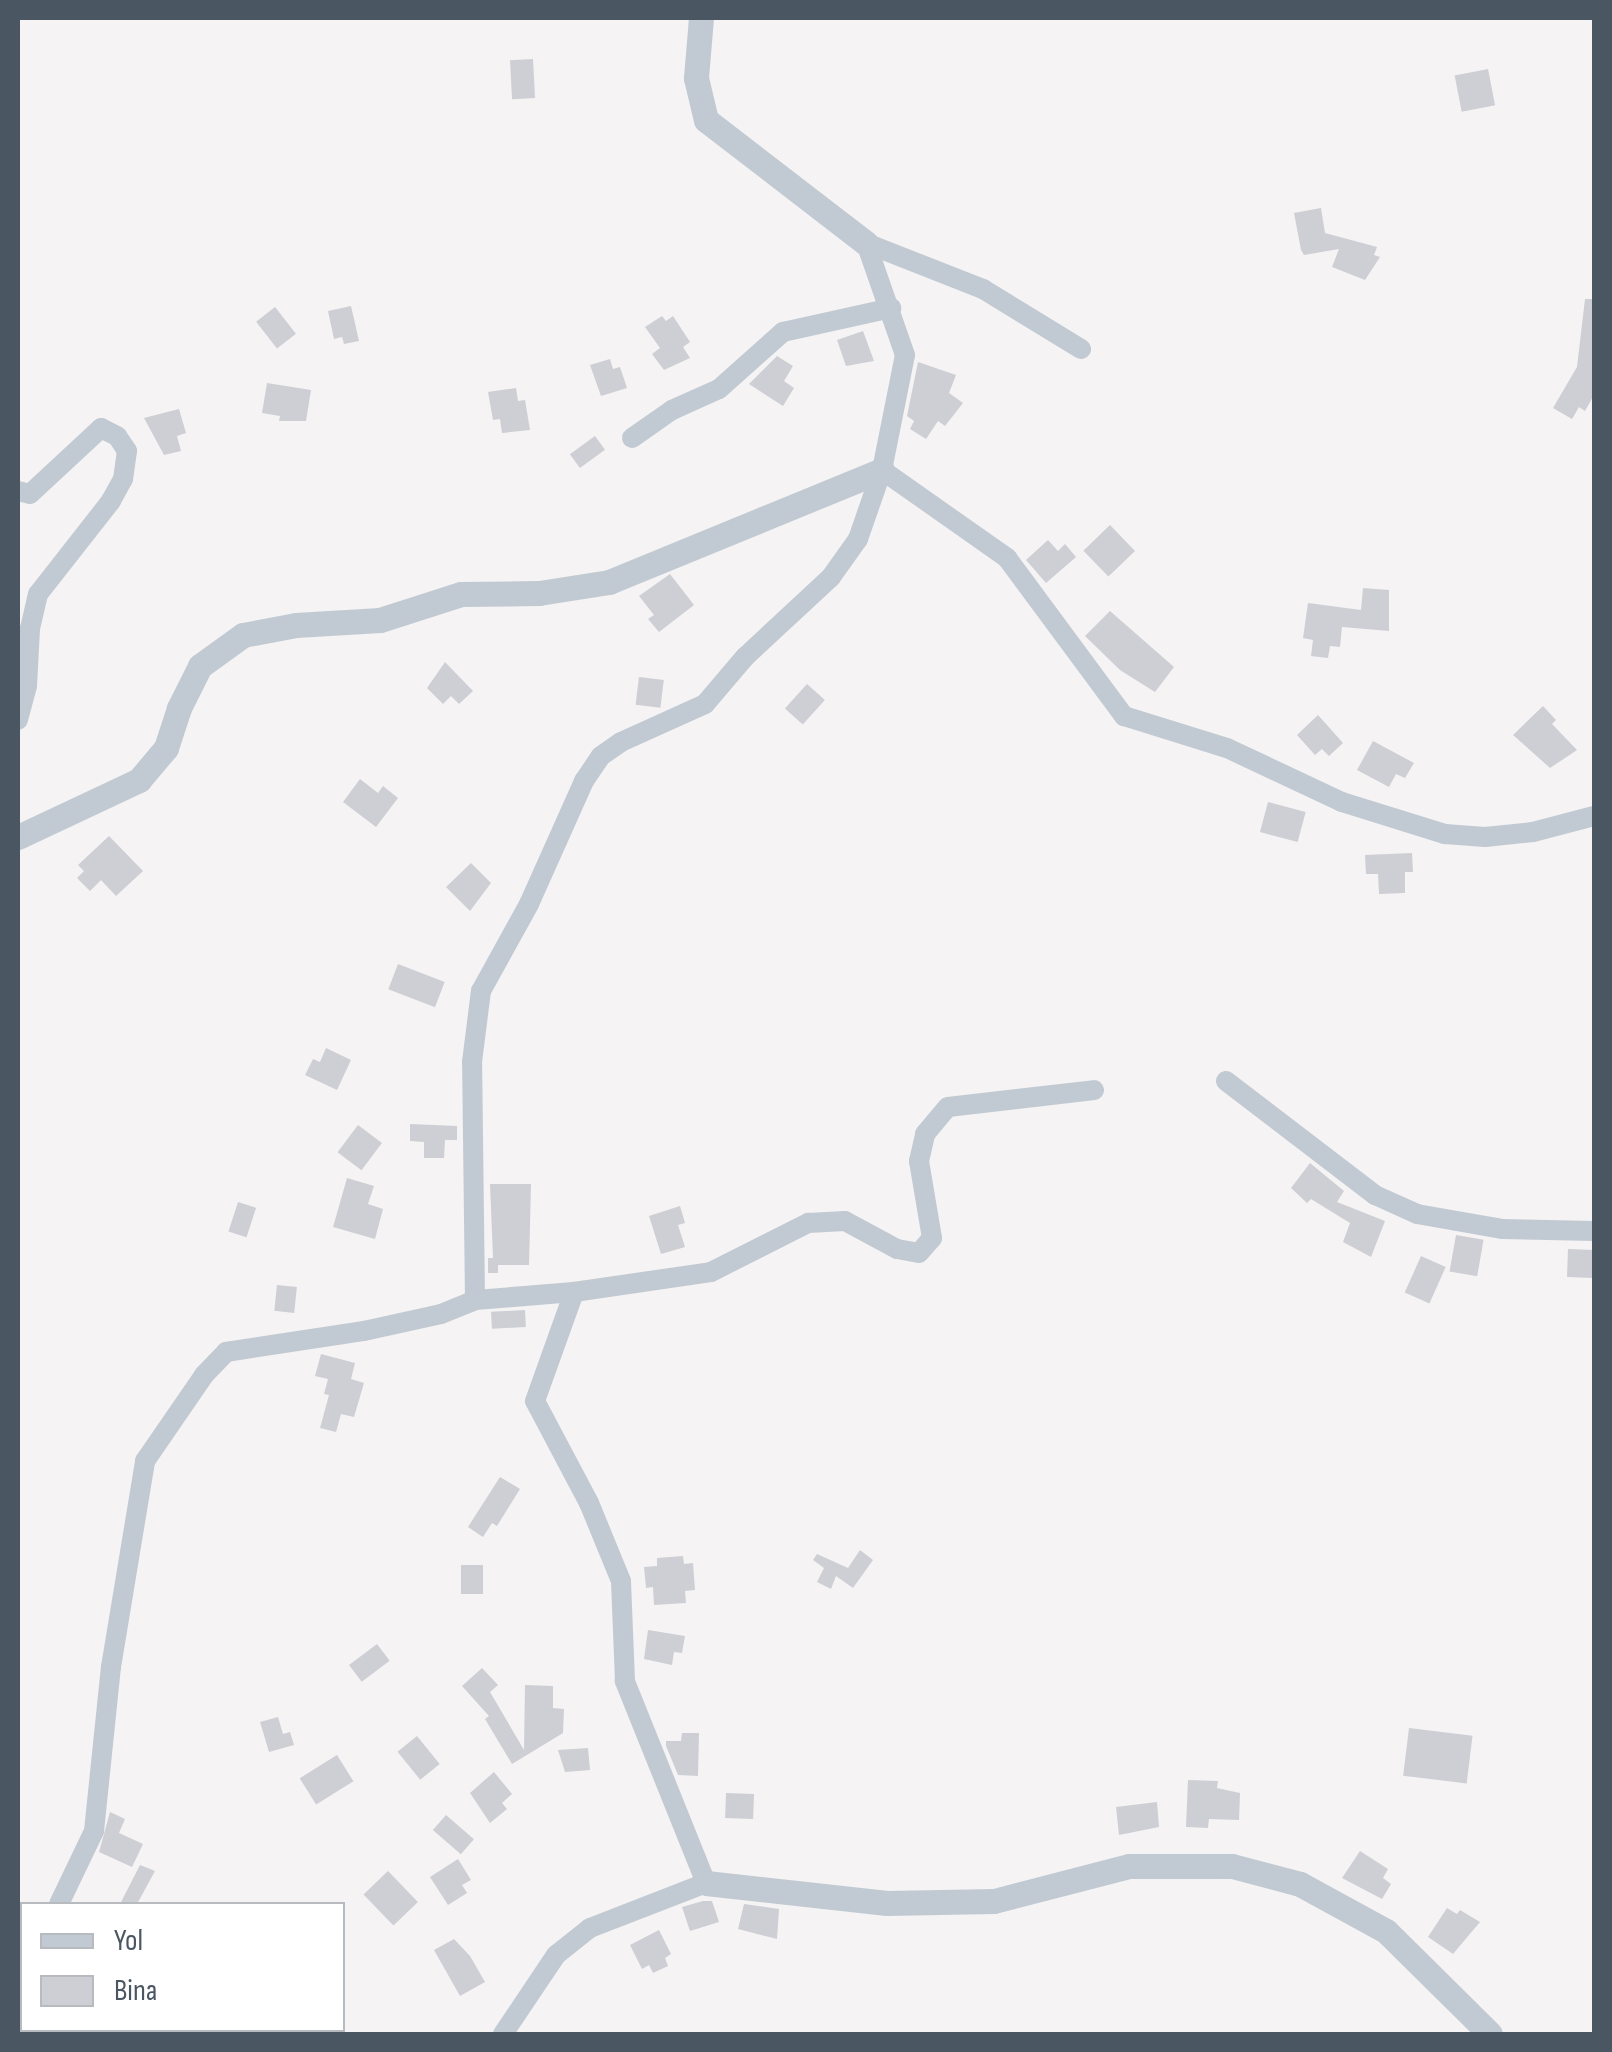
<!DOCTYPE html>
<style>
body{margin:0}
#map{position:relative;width:1612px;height:2052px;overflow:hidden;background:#f5f3f3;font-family:"Sofia Sans Condensed",sans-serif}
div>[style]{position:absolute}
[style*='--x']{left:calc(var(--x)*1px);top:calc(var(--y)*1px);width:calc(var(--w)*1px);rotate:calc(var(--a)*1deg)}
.building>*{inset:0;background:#cdcfd5;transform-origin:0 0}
.minor>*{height:20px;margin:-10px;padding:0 10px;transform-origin:10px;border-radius:10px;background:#c1cad2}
.tertiary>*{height:25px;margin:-12.5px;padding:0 12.5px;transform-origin:12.5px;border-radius:12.5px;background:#c1cad2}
span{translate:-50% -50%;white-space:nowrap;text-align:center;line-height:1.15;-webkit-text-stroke:8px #fff;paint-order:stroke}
.frame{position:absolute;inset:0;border:20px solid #4a5661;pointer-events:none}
.legend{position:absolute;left:20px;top:1902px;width:325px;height:130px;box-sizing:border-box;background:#fff;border:2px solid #b7bbc0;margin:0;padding:12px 18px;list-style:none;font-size:30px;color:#4a5661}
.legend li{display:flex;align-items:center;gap:20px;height:50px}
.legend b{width:50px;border:2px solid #b7bbc0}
</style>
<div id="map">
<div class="building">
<i style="left:533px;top:59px;width:39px;height:23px;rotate:87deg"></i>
<i style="left:1488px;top:69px;width:37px;height:34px;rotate:79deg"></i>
<i style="clip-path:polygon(1321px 208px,1325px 233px,1377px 247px,1374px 255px,1380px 257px,1365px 280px,1332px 267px,1339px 249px,1304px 255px,1301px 250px,1294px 213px)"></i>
<i style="clip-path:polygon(1585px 299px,1594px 299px,1594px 395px,1585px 411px,1579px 407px,1572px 419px,1553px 408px,1577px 367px)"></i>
<i style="clip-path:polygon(351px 306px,359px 341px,344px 344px,342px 337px,334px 339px,328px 311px)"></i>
<i style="left:275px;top:307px;width:34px;height:24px;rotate:52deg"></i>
<i style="clip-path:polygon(662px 316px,666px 321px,673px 316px,690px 342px,683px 347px,690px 358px,664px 370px,652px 354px,660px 348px,645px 327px)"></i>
<i style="clip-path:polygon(863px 331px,874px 361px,846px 366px,837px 340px)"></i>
<i style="clip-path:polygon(777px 356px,793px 366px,784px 381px,794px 388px,783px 406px,749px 384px)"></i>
<i style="clip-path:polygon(610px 359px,613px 369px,620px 367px,627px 388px,601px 396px,590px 365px)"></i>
<i style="clip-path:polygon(918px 362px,956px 375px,949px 393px,963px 403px,945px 426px,938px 421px,926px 439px,910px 429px,914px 421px,907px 416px)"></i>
<i style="clip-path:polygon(267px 383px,311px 390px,306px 421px,279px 421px,280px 416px,262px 413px)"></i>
<i style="clip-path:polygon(516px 388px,518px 401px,525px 400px,530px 430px,502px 433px,500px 419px,493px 420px,488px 392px)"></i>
<i style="clip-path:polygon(179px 409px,186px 433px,177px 436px,181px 451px,164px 455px,144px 418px)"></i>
<i style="left:595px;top:436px;width:17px;height:31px;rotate:54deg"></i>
<i style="left:1110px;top:525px;width:36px;height:37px;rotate:46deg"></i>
<i style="clip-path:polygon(1048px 540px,1058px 551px,1065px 544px,1076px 557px,1046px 583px,1026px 560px)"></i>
<i style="clip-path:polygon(670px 574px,694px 605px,659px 632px,648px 619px,654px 615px,639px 596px)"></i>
<i style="clip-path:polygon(1363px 588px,1389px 590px,1389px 631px,1342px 627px,1340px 647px,1330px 646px,1328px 658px,1311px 656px,1313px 640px,1303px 638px,1308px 603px,1361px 610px)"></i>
<i style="clip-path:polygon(1110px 611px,1174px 667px,1155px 692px,1120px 670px,1085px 636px)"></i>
<i style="clip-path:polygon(445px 662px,473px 691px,459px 704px,451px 696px,443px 704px,427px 688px)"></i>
<i style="left:639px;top:677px;width:25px;height:28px;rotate:7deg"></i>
<i style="left:807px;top:684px;width:24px;height:33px;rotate:42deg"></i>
<i style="clip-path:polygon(1543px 706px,1556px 720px,1552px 724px,1577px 750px,1550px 768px,1513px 735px)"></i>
<i style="clip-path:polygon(1318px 715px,1343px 743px,1329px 756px,1322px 749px,1315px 755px,1297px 735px)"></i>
<i style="clip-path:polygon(1373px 741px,1414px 763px,1405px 778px,1396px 774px,1389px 787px,1357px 770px)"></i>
<i style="clip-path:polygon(360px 779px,378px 793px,383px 786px,398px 798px,376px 827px,343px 802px)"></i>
<i style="left:1268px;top:802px;width:39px;height:31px;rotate:15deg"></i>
<i style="clip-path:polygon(109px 836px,143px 871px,116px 896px,101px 880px,90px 891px,77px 878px,84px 871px,78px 865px)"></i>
<i style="clip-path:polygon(1412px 853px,1413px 872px,1405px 872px,1405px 893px,1379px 894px,1378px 874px,1366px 874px,1365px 855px)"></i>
<i style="clip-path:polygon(471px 863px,491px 883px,470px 911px,446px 887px)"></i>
<i style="left:398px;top:964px;width:50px;height:27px;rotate:21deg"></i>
<i style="clip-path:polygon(326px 1048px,351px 1060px,337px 1090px,305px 1075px,313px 1059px,320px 1062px)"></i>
<i style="clip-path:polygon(410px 1124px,457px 1126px,457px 1140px,445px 1140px,444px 1158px,424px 1158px,424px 1142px,410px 1141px)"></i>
<i style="left:358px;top:1125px;width:30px;height:34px;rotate:37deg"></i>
<i style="clip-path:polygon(1310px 1163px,1344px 1191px,1337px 1202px,1385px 1221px,1371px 1257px,1343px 1242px,1350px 1223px,1311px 1199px,1307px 1203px,1291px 1188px)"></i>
<i style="clip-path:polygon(347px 1178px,374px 1186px,368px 1204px,383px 1209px,375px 1239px,333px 1227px)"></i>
<i style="clip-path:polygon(490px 1184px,531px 1184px,529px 1265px,498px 1265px,498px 1273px,488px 1273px,488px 1258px,493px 1258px)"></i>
<i style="left:238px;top:1202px;width:19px;height:31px;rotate:18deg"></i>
<i style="clip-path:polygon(680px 1206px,685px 1223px,678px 1225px,685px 1247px,661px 1254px,649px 1216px)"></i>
<i style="left:1456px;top:1235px;width:28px;height:37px;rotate:10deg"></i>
<i style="left:1568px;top:1249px;width:26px;height:28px;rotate:2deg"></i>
<i style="left:1421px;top:1256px;width:27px;height:40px;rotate:24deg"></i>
<i style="left:277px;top:1285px;width:20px;height:26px;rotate:6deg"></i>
<i style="left:525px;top:1310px;width:17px;height:34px;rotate:87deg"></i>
<i style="clip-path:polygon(321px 1354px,355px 1363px,351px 1379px,364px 1383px,354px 1417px,341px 1414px,336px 1432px,320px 1428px,329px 1395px,324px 1394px,328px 1379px,315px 1376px)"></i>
<i style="clip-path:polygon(500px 1477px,520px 1489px,497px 1526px,492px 1523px,483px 1537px,468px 1527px)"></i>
<i style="clip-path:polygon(860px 1550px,873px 1560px,853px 1588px,836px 1576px,831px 1589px,817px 1582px,824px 1568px,813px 1560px,817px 1554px,848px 1568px)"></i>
<i style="clip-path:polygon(683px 1556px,684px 1564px,693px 1563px,695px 1590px,685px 1591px,686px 1603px,654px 1605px,653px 1587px,646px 1588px,644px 1567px,657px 1566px,657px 1558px)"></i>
<i style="left:461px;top:1565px;width:22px;height:29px"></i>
<i style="clip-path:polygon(648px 1630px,685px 1636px,682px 1653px,674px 1652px,672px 1665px,644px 1659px)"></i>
<i style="left:377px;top:1644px;width:21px;height:35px;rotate:53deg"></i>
<i style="clip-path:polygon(482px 1668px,498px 1685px,490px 1692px,524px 1750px,525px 1685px,553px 1686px,553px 1708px,564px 1709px,563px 1733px,512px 1764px,485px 1719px,489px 1716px,462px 1686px)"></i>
<i style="clip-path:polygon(278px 1717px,283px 1734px,290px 1732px,294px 1745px,269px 1752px,260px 1722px)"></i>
<i style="left:1409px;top:1728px;width:64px;height:48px;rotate:7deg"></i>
<i style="clip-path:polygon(682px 1733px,699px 1733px,698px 1776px,678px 1775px,666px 1746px,666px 1741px,681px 1741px)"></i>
<i style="left:417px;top:1736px;width:36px;height:25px;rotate:51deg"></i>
<i style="clip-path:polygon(588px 1748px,590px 1770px,565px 1772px,558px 1750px)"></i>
<i style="left:337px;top:1755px;width:31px;height:44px;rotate:58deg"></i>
<i style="clip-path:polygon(494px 1772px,512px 1794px,502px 1803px,507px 1809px,490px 1823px,470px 1793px)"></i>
<i style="clip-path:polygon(1188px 1780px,1218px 1781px,1217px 1788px,1240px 1793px,1239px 1820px,1209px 1819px,1208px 1828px,1186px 1827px)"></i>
<i style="left:726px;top:1793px;width:28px;height:25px;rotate:2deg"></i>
<i style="clip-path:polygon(1157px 1802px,1159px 1827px,1119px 1835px,1116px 1807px)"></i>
<i style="clip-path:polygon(110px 1812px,125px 1819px,119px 1833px,143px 1844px,132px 1867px,99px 1852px)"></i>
<i style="left:446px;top:1815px;width:37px;height:20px;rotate:41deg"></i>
<i style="clip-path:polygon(1360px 1851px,1388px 1869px,1383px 1878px,1391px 1884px,1382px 1899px,1342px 1878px)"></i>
<i style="clip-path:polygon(458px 1859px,471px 1880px,462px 1885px,467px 1893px,448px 1905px,430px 1877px)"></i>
<i style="clip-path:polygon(140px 1865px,155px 1871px,137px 1904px,120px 1904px)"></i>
<i style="left:388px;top:1871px;width:43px;height:34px;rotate:46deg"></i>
<i style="clip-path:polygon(703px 1901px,712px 1901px,719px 1922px,690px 1931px,682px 1907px)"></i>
<i style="clip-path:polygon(744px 1904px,779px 1909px,777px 1939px,738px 1929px)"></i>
<i style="clip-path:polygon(1447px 1908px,1457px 1914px,1460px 1910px,1480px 1922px,1453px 1954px,1428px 1937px)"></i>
<i style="clip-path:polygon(659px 1930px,671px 1954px,665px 1958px,668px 1966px,653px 1973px,649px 1965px,642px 1969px,630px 1945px)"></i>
<i style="clip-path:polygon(454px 1939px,470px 1956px,485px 1982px,460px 1996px,434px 1950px)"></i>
</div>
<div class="minor">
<i style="--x:866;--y:243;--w:126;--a:21.5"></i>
<i style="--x:983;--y:289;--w:115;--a:31.5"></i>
<i style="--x:632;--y:438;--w:49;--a:-35"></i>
<i style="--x:672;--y:410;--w:51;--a:-24.1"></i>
<i style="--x:719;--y:389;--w:86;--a:-41.7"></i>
<i style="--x:783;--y:332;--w:111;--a:-12.5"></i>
<i style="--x:882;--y:470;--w:153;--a:35.1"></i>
<i style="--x:1007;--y:558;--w:197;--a:53.5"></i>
<i style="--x:1124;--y:716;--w:108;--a:17.3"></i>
<i style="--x:1227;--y:748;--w:127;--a:25.2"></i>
<i style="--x:1342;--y:802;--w:108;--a:17.3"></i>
<i style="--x:1445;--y:834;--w:40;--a:4.3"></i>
<i style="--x:1485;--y:837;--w:48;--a:-5.9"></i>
<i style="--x:1533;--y:832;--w:63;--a:-14.7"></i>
<i style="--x:18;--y:491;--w:12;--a:14"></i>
<i style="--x:30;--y:494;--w:97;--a:-42.9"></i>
<i style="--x:101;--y:428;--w:18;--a:27"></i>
<i style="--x:117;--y:436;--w:18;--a:56"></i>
<i style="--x:127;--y:451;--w:28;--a:98"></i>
<i style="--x:123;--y:479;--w:25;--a:119"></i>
<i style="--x:111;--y:501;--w:118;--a:128.1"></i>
<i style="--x:38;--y:594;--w:36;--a:103"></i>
<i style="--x:30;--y:629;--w:57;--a:93"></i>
<i style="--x:27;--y:686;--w:35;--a:105"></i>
<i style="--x:1226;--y:1081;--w:188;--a:37.4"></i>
<i style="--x:1375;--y:1195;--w:46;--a:24.3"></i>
<i style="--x:1417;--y:1214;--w:86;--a:10"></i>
<i style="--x:1502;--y:1229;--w:92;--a:1.2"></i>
<i style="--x:475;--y:1300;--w:238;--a:-90.7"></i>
<i style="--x:472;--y:1062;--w:72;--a:-82.8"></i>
<i style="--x:481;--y:991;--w:99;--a:-61.1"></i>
<i style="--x:529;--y:904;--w:135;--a:-65.9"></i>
<i style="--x:584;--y:781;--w:30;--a:-56"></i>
<i style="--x:601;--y:756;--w:24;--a:-35"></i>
<i style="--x:621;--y:742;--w:92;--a:-24.3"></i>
<i style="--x:705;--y:704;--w:62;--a:-49.6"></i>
<i style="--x:745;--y:657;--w:117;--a:-42.9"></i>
<i style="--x:831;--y:577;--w:47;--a:-54.6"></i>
<i style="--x:858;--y:539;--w:73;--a:-70.8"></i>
<i style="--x:882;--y:470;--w:117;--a:-78.7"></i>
<i style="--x:905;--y:355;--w:119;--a:-109.2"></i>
<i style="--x:59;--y:1904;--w:81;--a:-64.4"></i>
<i style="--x:94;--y:1831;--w:165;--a:-84.1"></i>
<i style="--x:111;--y:1667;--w:209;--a:-80.6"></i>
<i style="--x:145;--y:1461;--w:104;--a:-55.5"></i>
<i style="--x:204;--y:1375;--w:32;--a:-46"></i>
<i style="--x:226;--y:1352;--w:140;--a:-8.7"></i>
<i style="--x:364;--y:1331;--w:79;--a:-12.4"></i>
<i style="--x:441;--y:1314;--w:37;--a:-22"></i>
<i style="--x:475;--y:1300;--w:99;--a:-4.6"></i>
<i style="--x:574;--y:1292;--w:138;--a:-8.3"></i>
<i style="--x:711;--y:1272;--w:109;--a:-26.8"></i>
<i style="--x:808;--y:1223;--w:37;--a:-3"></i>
<i style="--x:845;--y:1221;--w:59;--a:28.3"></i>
<i style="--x:897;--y:1249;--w:22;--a:10"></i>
<i style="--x:919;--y:1253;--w:20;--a:-49"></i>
<i style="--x:932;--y:1238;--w:78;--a:-99.6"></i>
<i style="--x:919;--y:1161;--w:28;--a:-77"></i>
<i style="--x:925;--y:1134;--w:35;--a:-50"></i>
<i style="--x:948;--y:1107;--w:147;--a:-6.6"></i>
<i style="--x:18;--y:1986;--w:11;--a:-68"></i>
<i style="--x:503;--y:2034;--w:95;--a:-56.1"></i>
<i style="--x:556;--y:1955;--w:43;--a:-38.5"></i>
<i style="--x:590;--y:1928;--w:124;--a:-21.2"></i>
<i style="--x:706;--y:1883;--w:218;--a:-111.9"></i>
<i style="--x:625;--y:1681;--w:100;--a:-92.3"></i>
<i style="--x:621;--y:1581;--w:84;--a:-112.3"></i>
<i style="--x:589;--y:1503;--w:115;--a:-117.9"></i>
<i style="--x:535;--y:1401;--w:116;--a:-70.3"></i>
</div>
<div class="tertiary">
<i style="--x:701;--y:18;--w:60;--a:94.8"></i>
<i style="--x:696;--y:78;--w:43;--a:76.6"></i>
<i style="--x:706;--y:120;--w:202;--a:37.6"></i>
<i style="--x:18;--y:837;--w:134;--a:-25.2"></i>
<i style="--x:139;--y:780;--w:42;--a:-49.8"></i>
<i style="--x:166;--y:748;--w:42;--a:-72"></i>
<i style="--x:179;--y:708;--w:47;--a:-63.4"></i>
<i style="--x:200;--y:666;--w:53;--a:-35.8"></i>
<i style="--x:243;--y:635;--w:54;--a:-10.7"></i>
<i style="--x:296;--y:625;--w:84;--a:-3.4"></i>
<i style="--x:380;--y:620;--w:85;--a:-17.8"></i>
<i style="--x:461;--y:594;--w:78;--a:-0.7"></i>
<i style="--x:539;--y:593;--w:71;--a:-8.9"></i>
<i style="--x:609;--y:582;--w:295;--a:-22.3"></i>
<i style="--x:706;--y:1883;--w:182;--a:6.3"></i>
<i style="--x:887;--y:1903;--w:107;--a:-1.1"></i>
<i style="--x:994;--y:1901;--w:139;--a:-14.5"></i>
<i style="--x:1129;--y:1866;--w:103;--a:0"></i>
<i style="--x:1232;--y:1866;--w:70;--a:14.8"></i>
<i style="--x:1300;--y:1884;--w:98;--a:28.7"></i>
<i style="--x:1386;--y:1931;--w:146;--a:44.7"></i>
</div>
<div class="frame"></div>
<ul class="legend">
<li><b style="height:12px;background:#c1cad2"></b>Yol</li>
<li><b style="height:28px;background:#cdcfd5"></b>Bina</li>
</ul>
</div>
